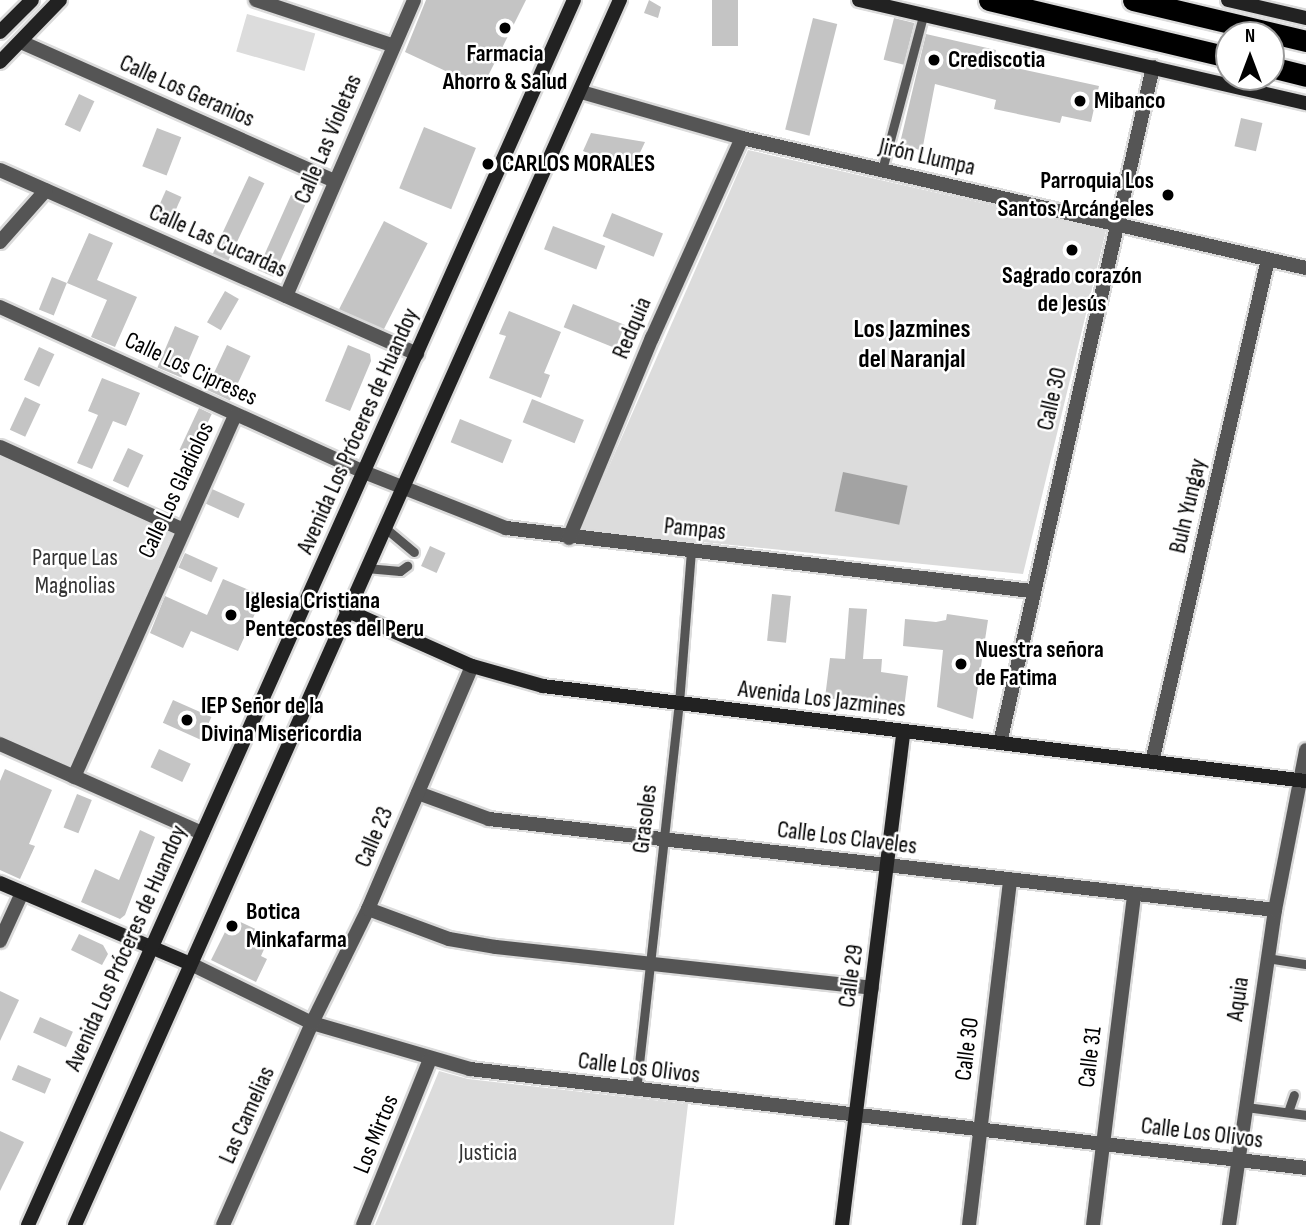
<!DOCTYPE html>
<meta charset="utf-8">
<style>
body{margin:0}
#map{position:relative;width:1306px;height:1225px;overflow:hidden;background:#fff;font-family:"Sofia Sans Condensed",sans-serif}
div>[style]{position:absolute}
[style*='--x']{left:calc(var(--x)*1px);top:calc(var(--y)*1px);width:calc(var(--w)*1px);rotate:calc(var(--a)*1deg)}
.green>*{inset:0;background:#dcdcdc;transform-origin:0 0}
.water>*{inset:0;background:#a3a3a3;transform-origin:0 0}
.building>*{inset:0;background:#c4c4c4;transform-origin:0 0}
.roads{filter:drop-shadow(2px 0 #dbdbdb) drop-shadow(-2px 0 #dbdbdb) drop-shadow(0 2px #dbdbdb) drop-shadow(0 -2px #dbdbdb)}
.lane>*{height:9px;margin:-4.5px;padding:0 4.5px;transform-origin:4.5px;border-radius:4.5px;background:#555}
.street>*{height:14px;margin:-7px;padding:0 7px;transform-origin:7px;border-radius:7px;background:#555}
.secondary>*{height:14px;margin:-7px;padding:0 7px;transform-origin:7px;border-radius:7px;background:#222}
.highway>*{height:21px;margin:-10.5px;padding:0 10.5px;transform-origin:10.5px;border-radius:10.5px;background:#000}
.dots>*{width:19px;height:19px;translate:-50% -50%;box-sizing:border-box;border:4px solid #fff;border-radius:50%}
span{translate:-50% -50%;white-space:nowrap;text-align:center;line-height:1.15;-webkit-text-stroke:5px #fff;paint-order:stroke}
.poi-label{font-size:24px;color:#000;font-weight:700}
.left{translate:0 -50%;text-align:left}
.right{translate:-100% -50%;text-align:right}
.street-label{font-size:24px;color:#000}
.park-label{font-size:24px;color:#333}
.neighbourhood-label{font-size:26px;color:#000;font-weight:700}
.north{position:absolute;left:1215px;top:21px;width:70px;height:70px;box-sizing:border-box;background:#fff;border:2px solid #999;border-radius:50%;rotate:0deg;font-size:19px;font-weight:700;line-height:28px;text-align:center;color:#000}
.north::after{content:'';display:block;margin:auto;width:24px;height:32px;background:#000;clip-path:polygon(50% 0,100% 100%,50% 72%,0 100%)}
</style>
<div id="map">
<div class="green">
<i style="left:247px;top:14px;width:71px;height:39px;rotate:16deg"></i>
<i style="clip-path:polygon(748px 150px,1106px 231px,1023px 574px,581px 530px)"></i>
<i style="clip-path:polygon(0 457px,172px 534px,69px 766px,0 735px)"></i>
<i style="clip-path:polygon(439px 1071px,468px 1079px,688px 1104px,674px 1225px,375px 1225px)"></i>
</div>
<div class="water">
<i style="left:843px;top:472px;width:66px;height:40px;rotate:12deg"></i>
</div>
<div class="building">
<i style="clip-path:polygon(426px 0,526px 0,482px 88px,405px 52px)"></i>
<i style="clip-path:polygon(649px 0,661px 7px,658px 18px,644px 13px)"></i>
<i style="left:712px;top:0;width:26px;height:46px"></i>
<i style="left:813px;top:18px;width:25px;height:115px;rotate:14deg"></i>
<i style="left:894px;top:18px;width:21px;height:43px;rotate:14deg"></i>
<i style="clip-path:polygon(926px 34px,996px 50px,993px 63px,1099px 86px,1091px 122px,1062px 116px,1060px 123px,994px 109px,996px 100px,935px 84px,922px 151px,900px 143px)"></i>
<i style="left:79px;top:94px;width:17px;height:34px;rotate:25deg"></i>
<i style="left:1241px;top:118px;width:22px;height:29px;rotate:13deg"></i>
<i style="left:424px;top:127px;width:56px;height:66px;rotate:22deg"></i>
<i style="left:157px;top:128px;width:26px;height:41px;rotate:21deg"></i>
<i style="clip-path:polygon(591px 133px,645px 142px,631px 172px,583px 151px)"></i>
<i style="left:249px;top:176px;width:17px;height:86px;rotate:25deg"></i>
<i style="left:166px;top:190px;width:17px;height:33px;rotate:24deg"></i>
<i style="left:291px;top:195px;width:17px;height:82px;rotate:24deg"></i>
<i style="left:612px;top:213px;width:55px;height:25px;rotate:22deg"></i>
<i style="left:384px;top:221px;width:49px;height:99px;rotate:27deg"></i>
<i style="left:553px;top:226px;width:56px;height:25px;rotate:21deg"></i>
<i style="clip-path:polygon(89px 233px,113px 243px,97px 280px,137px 297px,115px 347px,91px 337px,107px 300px,67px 283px)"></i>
<i style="left:52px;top:277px;width:16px;height:35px;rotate:22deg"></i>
<i style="left:225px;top:291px;width:16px;height:36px;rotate:30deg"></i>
<i style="left:573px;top:304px;width:56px;height:25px;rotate:22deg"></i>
<i style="clip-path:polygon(509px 311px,561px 332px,544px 373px,550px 375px,541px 398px,489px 378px,506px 336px,499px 334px)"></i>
<i style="left:175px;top:326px;width:26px;height:45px;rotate:23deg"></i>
<i style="left:227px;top:345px;width:26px;height:49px;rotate:25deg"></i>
<i style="clip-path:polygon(348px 345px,370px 354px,371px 361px,350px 411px,325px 401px)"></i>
<i style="left:39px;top:347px;width:17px;height:36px;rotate:25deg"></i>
<i style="clip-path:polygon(102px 378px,140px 393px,126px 426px,113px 421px,92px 469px,77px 463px,98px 415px,88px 411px)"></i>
<i style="left:25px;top:397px;width:17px;height:36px;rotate:25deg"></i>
<i style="left:532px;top:399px;width:56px;height:25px;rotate:22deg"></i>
<i style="left:199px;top:408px;width:14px;height:46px;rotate:25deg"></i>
<i style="left:460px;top:419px;width:56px;height:25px;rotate:22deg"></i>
<i style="left:128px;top:448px;width:17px;height:36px;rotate:25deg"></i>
<i style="left:212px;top:489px;width:36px;height:16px;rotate:24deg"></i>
<i style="left:430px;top:546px;width:17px;height:22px;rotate:24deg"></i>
<i style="left:185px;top:553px;width:36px;height:16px;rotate:24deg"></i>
<i style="clip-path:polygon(223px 579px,263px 596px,238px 651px,191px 631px,183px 648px,150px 633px,165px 596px,207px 615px)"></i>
<i style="left:772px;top:594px;width:19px;height:47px;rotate:6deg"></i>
<i style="clip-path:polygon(849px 608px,867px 609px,863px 659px,882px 659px,881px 672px,908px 676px,904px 708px,825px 698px,830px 658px,845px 659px)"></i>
<i style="clip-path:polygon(947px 614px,988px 620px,973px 719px,937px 707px,943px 650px,903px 646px,905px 619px,936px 622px,946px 620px)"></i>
<i style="left:173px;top:700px;width:42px;height:25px;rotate:24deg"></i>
<i style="left:159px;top:749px;width:35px;height:20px;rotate:25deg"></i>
<i style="clip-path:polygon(5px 769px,52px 790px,29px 844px,35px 846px,20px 879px,0 870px,0 781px)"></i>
<i style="left:77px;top:794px;width:16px;height:36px;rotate:22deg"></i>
<i style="clip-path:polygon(140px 830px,155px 837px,125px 915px,120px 919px,81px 902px,95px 869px,119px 880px)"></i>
<i style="clip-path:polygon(232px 918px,270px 936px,261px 956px,267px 959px,256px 982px,211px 960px)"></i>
<i style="clip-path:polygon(79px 934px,103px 945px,108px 954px,102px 965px,71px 950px)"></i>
<i style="clip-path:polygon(0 991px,19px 1000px,0 1041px)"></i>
<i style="left:40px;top:1017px;width:36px;height:17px;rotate:24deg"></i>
<i style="left:18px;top:1065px;width:36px;height:16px;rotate:23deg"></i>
<i style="clip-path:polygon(0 1131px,24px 1142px,0 1191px)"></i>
</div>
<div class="roads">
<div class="lane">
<i style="--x:882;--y:170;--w:159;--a:-75.1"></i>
<i style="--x:384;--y:527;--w:39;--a:40"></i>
<i style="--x:366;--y:568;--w:34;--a:5"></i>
<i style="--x:400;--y:571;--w:9;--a:-36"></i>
<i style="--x:1267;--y:958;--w:39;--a:9"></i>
<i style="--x:636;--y:1091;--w:390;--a:-83.7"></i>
<i style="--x:679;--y:703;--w:151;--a:-85.5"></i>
<i style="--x:1246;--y:1107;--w:61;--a:7.6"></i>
<i style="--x:1288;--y:1112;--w:18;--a:-71"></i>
</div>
<div class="street">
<i style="--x:256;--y:0;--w:145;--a:18.4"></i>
<i style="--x:21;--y:42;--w:342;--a:23.9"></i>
<i style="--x:581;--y:92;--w:167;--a:15.9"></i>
<i style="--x:742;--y:138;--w:579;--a:12.98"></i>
<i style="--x:0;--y:170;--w:456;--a:23.8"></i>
<i style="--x:0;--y:242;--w:69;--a:-48.5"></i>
<i style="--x:286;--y:296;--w:322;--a:-66.6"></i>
<i style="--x:0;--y:307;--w:400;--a:24.4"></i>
<i style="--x:364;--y:472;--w:153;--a:21.5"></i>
<i style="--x:506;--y:528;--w:529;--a:6.84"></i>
<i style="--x:0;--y:447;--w:200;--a:24.3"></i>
<i style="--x:569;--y:538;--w:217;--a:-67.5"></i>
<i style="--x:652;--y:338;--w:219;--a:-65.8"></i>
<i style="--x:1000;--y:743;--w:693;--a:-77.25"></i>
<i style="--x:0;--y:744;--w:221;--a:23.8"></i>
<i style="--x:1152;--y:762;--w:516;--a:-77.01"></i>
<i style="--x:74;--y:777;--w:396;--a:-66"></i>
<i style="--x:418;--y:793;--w:76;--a:20.1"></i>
<i style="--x:489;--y:819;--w:791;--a:6.6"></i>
<i style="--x:368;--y:909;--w:86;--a:20.3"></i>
<i style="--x:449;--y:939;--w:48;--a:9.7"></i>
<i style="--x:496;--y:947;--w:378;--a:6.2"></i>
<i style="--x:0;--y:941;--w:53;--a:-65.4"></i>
<i style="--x:191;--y:964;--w:135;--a:26"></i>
<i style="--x:312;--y:1023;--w:165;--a:16.2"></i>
<i style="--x:470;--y:1069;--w:842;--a:6.75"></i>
<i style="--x:223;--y:1225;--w:221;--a:-66.2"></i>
<i style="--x:312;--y:1023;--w:127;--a:-63.8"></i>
<i style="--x:368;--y:909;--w:264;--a:-66.8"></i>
<i style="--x:363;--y:1225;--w:179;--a:-68"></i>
<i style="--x:969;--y:1225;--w:348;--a:-83.2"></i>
<i style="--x:1093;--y:1225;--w:333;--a:-82.9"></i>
<i style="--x:1229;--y:1225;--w:318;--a:-81.7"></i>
<i style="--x:1275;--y:910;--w:163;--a:-79"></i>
</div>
<div class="secondary">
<i style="--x:859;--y:0;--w:459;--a:13"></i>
<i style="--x:1228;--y:0;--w:80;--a:13"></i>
<i style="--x:0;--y:32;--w:45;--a:-45"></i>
<i style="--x:0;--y:62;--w:86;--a:-45.9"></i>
<i style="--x:346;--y:610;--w:138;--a:24"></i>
<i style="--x:472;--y:666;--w:74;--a:15.7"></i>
<i style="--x:543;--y:686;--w:769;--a:7.1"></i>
<i style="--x:0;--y:883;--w:207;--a:23"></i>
<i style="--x:28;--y:1225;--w:1341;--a:-65.98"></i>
<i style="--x:75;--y:1225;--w:1341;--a:-66.02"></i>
<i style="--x:842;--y:1225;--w:497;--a:-82.9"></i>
</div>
<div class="highway">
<i style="--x:989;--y:0;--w:247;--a:13.4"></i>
<i style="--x:1133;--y:0;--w:178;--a:13.3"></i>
<i style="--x:1271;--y:67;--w:36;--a:14"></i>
</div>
</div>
<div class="dots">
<i style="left:505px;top:28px;background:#000"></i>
<i style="left:934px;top:60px;background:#000"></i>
<i style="left:1080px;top:101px;background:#000"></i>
<i style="left:488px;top:164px;background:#000"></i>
<i style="left:1168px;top:195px;background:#000"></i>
<i style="left:1072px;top:250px;background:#000"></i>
<i style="left:231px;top:615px;background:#000"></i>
<i style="left:961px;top:664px;background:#000"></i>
<i style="left:187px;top:720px;background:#000"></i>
<i style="left:232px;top:926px;background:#000"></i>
</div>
<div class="poi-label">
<span style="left:505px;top:68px">Farmacia<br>Ahorro &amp; Salud</span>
<span class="left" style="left:948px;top:60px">Crediscotia</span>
<span class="left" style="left:1094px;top:101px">Mibanco</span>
<span class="left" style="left:502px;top:164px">CARLOS MORALES</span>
<span class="right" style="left:1154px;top:195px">Parroquia Los<br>Santos Arcángeles</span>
<span style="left:1072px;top:290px">Sagrado corazón<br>de Jesús</span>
<span class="left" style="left:245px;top:615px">Iglesia Cristiana<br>Pentecostes del Peru</span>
<span class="left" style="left:975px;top:664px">Nuestra señora<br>de Fatima</span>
<span class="left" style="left:201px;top:720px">IEP Señor de la<br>Divina Misericordia</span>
<span class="left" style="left:246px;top:926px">Botica<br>Minkafarma</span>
</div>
<div class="street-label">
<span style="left:187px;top:91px;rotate:24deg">Calle Los Geranios</span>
<span style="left:328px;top:139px;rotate:-67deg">Calle Las Violetas</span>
<span style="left:927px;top:157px;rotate:13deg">Jirón Llumpa</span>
<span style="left:218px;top:241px;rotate:24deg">Calle Las Cucardas</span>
<span style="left:632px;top:328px;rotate:-67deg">Redquia</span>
<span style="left:191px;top:369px;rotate:25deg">Calle Los Cipreses</span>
<span style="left:1052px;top:399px;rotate:-77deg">Calle 30</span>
<span style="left:358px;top:431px;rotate:-66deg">Avenida Los Próceres de Huandoy</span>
<span style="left:176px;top:490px;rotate:-65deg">Calle Los Gladiolos</span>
<span style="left:1188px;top:506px;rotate:-77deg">Buln Yungay</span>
<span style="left:695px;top:529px;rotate:6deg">Pampas</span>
<span style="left:822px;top:699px;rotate:7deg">Avenida Los Jazmines</span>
<span style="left:645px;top:819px;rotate:-83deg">Grasoles</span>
<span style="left:374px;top:837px;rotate:-67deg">Calle 23</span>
<span style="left:847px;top:838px;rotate:7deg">Calle Los Claveles</span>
<span style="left:126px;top:948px;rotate:-66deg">Avenida Los Próceres de Huandoy</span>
<span style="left:851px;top:976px;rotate:-82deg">Calle 29</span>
<span style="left:1238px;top:999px;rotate:-82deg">Aquia</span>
<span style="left:967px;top:1049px;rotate:-83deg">Calle 30</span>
<span style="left:1090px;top:1057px;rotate:-83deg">Calle 31</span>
<span style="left:639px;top:1068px;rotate:7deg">Calle Los Olivos</span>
<span style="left:247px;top:1115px;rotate:-66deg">Las Camelias</span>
<span style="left:1202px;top:1133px;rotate:7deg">Calle Los Olivos</span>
<span style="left:376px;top:1134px;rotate:-68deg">Los Mirtos</span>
</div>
<div class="park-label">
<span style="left:75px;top:572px">Parque Las<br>Magnolias</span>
<span style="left:488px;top:1153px">Justicia</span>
</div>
<div class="neighbourhood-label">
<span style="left:912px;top:345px">Los Jazmines<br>del Naranjal</span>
</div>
<div class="north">N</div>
</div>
